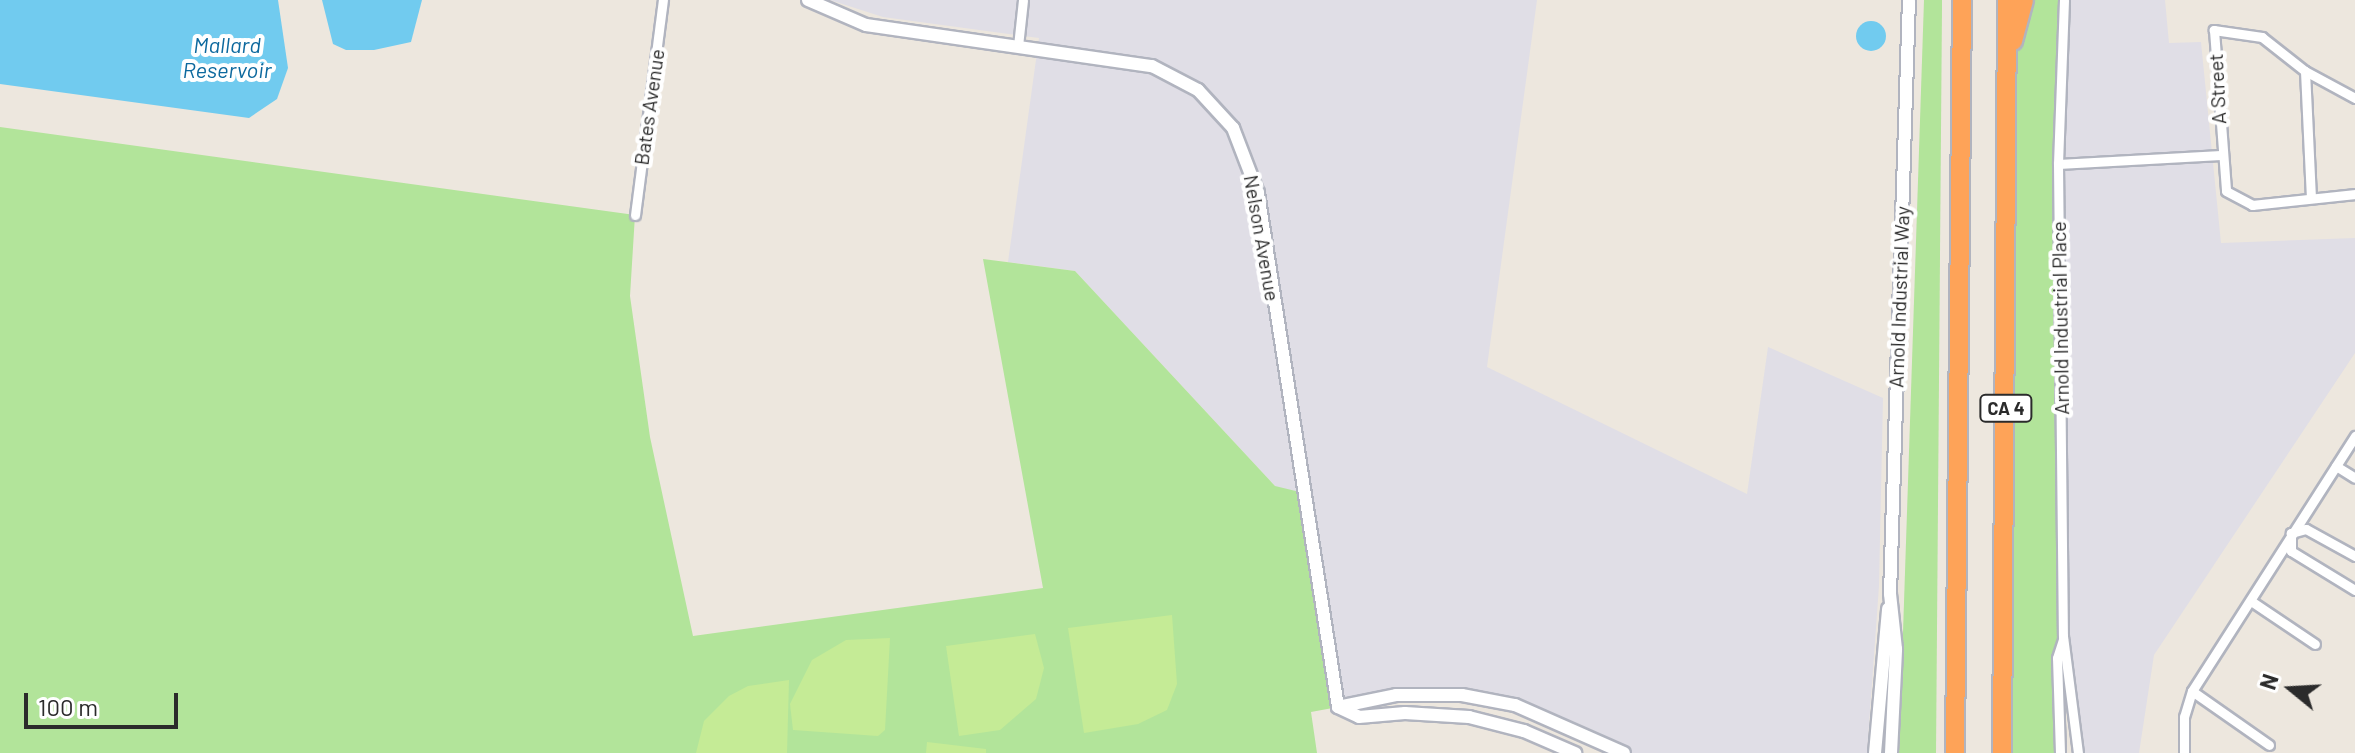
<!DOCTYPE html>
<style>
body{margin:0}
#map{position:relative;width:2355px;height:753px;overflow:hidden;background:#ede7de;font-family:Barlow,sans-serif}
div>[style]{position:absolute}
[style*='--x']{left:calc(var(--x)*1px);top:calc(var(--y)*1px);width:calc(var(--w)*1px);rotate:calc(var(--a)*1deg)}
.industrial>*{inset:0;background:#e0dee6}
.green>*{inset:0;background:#b2e49a}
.pitch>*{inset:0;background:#c5eb96}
.water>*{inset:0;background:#71cbef}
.round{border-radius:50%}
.roads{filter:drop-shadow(2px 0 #b1b4bf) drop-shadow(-2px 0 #b1b4bf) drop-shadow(0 2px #b1b4bf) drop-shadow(0 -2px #b1b4bf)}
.minor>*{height:9px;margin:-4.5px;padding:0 4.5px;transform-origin:4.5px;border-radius:4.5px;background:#fff}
.tertiary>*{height:12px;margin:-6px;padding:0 6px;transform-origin:6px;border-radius:6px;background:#fff}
.motorway>*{height:18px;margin:-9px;padding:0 9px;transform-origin:9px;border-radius:9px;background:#fea358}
span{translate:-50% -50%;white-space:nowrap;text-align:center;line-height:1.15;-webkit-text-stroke:8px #fff;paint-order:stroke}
.shield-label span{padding:2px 6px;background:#fff;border:2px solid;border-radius:6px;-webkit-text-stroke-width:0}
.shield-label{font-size:18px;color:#2b2b2b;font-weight:700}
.street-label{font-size:20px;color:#2b2b2b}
.water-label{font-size:22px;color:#0d699e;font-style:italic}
.north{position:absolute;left:2251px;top:649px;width:80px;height:80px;-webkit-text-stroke:6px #fff;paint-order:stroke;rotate:288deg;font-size:22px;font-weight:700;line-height:32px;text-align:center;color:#2b2b2b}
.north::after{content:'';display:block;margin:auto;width:28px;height:36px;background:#2b2b2b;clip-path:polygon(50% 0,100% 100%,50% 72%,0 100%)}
.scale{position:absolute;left:24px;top:693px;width:154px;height:36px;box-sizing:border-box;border:4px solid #2b2b2b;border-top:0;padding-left:10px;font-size:24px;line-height:28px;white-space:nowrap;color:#2b2b2b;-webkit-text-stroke:6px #fff;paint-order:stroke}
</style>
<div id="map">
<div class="industrial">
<i style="clip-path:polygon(830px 0,1537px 0,1487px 367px,1747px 494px,1768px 347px,1883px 398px,1879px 586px,1867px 753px,1624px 753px,1515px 705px,1396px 695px,1338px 707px,1275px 486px,1075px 271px,1008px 262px,1039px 38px,883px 17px)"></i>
<i style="clip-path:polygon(2064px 0,2165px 0,2169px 43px,2201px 42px,2221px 243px,2355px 238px,2355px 353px,2154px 655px,2139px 753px,2078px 753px,2063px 636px,2058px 164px)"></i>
</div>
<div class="green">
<i style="clip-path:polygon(1924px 0,1942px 0,1942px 7px,1936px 753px,1899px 753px)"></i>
<i style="clip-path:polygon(2024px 0,2064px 0,2060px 753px,2001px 753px,2006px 63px)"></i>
<i style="clip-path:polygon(0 127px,635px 215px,630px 296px,650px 437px,693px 636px,1043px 588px,983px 259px,1075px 271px,1275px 486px,1304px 493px,1338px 707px,1311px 712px,1317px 753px,0 753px)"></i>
</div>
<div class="pitch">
<i style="clip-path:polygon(1172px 615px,1177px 684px,1167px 710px,1138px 724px,1084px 733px,1068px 628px)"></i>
<i style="clip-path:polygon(1035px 634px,1044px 668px,1036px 699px,1000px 730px,959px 736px,946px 646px)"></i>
<i style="clip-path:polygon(890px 638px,885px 730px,878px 736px,793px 730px,790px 704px,812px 660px,846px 640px)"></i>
<i style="clip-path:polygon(789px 680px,787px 753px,696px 753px,704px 721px,729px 696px,748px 686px)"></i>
<i style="clip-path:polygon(927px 742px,986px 749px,986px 753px,926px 753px)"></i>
</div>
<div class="water">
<i style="clip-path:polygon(0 0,278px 0,288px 68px,277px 99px,249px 118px,0 84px)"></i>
<i style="clip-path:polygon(322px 0,422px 0,411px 42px,374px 50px,346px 50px,333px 44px)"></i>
<i class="round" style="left:1856px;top:21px;width:30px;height:30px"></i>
</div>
<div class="roads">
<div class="minor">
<i style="--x:2064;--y:0;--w:164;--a:92.1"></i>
<i style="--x:2058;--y:164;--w:472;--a:89.4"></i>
<i style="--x:2063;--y:636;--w:118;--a:82.7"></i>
<i style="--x:1018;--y:46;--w:46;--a:-83.8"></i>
<i style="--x:2305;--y:71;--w:126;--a:87.3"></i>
<i style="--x:2355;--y:98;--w:57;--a:-151.6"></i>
<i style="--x:2305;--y:71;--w:55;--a:-141.7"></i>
<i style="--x:2262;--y:37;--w:49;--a:-171.7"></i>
<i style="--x:2214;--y:30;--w:161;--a:85.7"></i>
<i style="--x:2226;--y:191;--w:30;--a:28"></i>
<i style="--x:2252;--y:205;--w:104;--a:-6.1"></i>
<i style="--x:2058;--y:164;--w:163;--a:-3.2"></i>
<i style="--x:635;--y:215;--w:217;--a:-82.6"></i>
<i style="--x:2336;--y:466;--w:22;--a:32"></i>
<i style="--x:2355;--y:556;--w:56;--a:-151.1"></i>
<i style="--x:2306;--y:529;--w:16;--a:165"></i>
<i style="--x:2291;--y:533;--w:18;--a:90"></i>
<i style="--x:2291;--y:551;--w:75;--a:31.4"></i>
<i style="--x:2251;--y:601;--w:77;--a:33.9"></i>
<i style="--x:2192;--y:691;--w:94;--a:35"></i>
<i style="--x:2060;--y:753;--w:95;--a:-91.8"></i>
<i style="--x:2057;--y:658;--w:20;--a:-72"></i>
<i style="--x:2184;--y:753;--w:36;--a:-90"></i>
<i style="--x:2184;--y:717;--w:27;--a:-73"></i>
<i style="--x:2192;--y:691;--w:303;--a:-57.4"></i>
</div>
<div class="tertiary">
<i style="--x:808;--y:0;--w:63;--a:23.3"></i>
<i style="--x:866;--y:25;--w:289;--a:8.2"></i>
<i style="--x:1152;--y:66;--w:52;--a:27.6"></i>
<i style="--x:1198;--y:90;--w:52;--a:47.4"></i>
<i style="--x:1233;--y:128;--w:70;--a:69"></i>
<i style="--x:1258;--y:193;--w:520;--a:81.15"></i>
<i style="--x:1338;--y:707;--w:59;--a:-11.7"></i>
<i style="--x:1396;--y:695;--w:66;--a:0"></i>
<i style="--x:1462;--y:695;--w:54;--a:10.7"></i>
<i style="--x:1515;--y:705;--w:119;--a:23.8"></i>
<i style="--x:1338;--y:707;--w:23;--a:25"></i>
<i style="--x:1359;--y:717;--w:46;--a:-5"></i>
<i style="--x:1405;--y:713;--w:64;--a:3.6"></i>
<i style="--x:1469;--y:717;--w:57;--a:14.3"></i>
<i style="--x:1524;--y:731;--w:56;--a:23.3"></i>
<i style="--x:1875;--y:753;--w:145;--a:-84.8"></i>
<i style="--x:1891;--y:753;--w:104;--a:-87.2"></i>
<i style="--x:1896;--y:649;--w:55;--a:-96.2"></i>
<i style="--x:1890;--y:594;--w:594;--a:-88.17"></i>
</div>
<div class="motorway">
<i style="--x:2013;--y:41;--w:42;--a:-75"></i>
<i style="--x:1955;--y:753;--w:753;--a:-89.47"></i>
<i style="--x:2002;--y:753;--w:753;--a:-89.62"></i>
</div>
</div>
<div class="shield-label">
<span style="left:2006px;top:408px">CA 4</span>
</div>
<div class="street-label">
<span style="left:2217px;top:89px;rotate:-93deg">A Street</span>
<span style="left:649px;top:107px;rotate:-82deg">Bates Avenue</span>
<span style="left:1262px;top:238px;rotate:80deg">Nelson Avenue</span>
<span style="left:1899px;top:297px;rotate:-88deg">Arnold Industrial Way</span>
<span style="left:2060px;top:318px;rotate:-91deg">Arnold Industrial Place</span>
</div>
<div class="water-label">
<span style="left:227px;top:57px">Mallard<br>Reservoir</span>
</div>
<div class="north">N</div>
<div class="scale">100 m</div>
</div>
